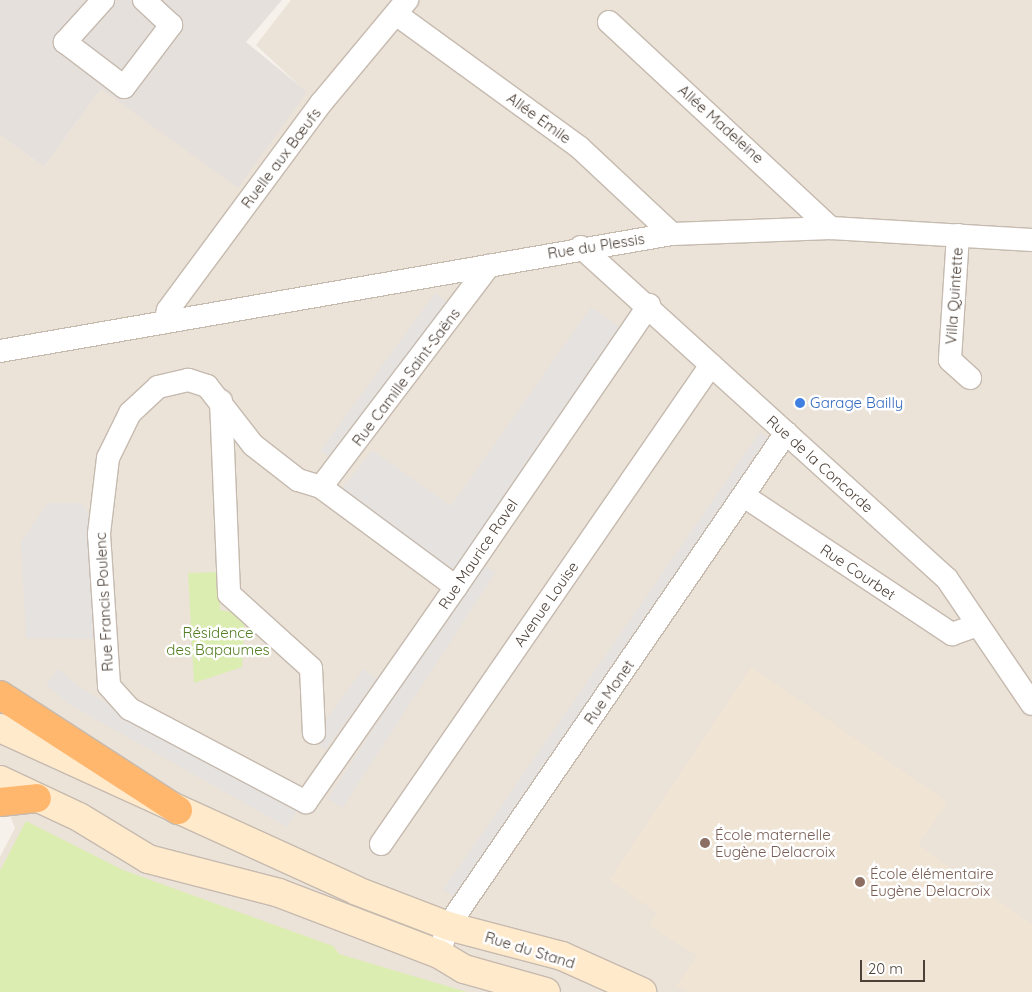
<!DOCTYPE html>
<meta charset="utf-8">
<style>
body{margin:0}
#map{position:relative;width:1032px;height:992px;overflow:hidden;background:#f6f1eb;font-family:Quicksand,sans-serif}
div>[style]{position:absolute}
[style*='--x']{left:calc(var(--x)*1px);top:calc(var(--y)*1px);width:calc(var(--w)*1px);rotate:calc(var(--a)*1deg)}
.residential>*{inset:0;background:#ebe2d8}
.industrial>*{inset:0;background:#e6e0dc}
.education>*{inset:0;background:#f0e4d4}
.green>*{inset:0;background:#dcedb1}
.parking>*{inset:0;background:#e5e2df;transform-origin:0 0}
.roads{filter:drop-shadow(1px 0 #c6baaf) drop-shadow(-1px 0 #c6baaf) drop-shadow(0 1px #c6baaf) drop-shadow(0 -1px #c6baaf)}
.street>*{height:22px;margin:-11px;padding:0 11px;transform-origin:11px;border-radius:11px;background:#fff}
.secondary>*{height:28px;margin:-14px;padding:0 14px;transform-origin:14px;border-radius:14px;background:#ffeacc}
.highway>*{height:28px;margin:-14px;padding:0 14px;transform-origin:14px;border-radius:14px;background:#ffb66d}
.dots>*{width:14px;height:14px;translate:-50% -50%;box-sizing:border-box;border:2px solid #fff;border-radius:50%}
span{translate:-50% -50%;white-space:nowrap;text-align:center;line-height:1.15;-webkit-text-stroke:5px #fff;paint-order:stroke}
.street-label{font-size:15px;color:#4c4037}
.shop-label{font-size:15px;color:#366cbe}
.left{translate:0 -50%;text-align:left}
.park-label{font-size:15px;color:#547e23}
.education-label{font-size:15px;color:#785e54}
.scale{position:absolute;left:860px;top:960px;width:65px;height:22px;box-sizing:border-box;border:2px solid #4c4037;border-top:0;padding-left:6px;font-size:15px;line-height:18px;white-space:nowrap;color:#4c4037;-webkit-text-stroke:4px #fff;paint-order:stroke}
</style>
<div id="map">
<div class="residential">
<i style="clip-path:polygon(291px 0,1032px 0,1032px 992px,0 992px,0 857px,15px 828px,0 790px,0 135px,44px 167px,101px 89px,306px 92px,256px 45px)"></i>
</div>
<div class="industrial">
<i style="clip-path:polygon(0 0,282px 0,246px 42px,307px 92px,238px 188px,101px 89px,44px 167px,0 135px)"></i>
</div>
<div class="education">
<i style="clip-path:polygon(751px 667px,948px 802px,918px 845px,1032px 924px,1032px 992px,689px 992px,676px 986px,697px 956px,649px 926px,657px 913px,609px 880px)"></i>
</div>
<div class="green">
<i style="clip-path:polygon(219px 572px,220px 610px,245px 614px,242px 667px,194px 683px,188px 573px)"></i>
<i style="clip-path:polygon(26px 821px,123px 870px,333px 946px,339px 954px,467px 992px,0 992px,0 871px)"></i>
</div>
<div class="parking">
<i style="left:435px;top:293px;width:19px;height:195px;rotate:36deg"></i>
<i style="clip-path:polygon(591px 307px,621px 328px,453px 573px,340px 491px,372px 450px,451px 506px)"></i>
<i style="clip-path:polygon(760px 432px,772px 441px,458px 899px,443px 890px)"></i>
<i style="clip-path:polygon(48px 503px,81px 503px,91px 517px,97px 639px,26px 638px,21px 542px)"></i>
<i style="left:481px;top:563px;width:17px;height:281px;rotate:33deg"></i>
<i style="clip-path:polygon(58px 669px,82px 689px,297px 811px,287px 827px,69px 704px,46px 685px)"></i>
<i style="left:363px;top:669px;width:17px;height:87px;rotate:36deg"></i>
</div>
<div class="roads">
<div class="street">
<i style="--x:103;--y:0;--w:57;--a:132.1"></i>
<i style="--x:65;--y:42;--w:74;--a:37.3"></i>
<i style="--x:124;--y:87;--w:78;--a:-52.8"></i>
<i style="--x:171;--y:25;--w:37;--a:-137"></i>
<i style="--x:396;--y:14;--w:226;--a:36"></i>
<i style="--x:579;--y:147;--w:127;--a:43.1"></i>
<i style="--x:609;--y:22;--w:303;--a:42.9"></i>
<i style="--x:958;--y:235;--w:125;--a:93.7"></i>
<i style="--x:950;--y:360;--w:27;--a:42"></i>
<i style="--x:581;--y:247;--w:494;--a:42.2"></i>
<i style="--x:947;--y:579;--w:151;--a:55.8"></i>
<i style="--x:165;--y:322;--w:12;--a:-76"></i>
<i style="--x:168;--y:310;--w:259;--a:-53.5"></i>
<i style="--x:322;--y:102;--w:133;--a:-50.2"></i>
<i style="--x:0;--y:351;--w:682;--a:-9.88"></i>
<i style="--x:672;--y:234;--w:159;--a:-2.2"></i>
<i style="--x:831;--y:228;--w:201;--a:3.4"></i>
<i style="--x:221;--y:401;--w:193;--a:87.6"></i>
<i style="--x:229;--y:594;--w:110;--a:42.1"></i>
<i style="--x:311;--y:668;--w:65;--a:87.4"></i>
<i style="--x:321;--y:487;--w:278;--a:-52.8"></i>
<i style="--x:744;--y:496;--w:250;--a:33.6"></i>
<i style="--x:952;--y:634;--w:24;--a:-19"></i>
<i style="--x:456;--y:587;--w:168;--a:-143.5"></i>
<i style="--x:321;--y:487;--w:24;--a:-163"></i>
<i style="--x:298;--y:480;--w:57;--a:-142.1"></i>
<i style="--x:253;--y:445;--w:75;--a:-127.9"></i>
<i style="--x:207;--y:386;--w:20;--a:-162"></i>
<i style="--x:188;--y:380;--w:31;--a:167"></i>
<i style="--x:158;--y:387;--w:38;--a:137"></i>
<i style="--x:130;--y:413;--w:50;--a:116.1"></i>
<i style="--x:108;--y:458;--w:77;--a:96.8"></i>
<i style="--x:99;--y:534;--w:152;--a:86.2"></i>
<i style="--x:109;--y:686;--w:31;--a:48"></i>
<i style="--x:130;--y:709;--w:199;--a:27.9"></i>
<i style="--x:306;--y:802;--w:262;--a:-55.1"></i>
<i style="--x:456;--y:587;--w:342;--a:-55.6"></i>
<i style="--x:381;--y:844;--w:582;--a:-55.44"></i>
<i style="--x:439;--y:954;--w:29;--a:-72"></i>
<i style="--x:448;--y:926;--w:598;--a:-55.57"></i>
</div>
<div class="secondary">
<i style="--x:0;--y:728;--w:392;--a:24.5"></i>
<i style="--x:357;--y:891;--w:97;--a:21"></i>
<i style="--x:448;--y:926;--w:118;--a:14.7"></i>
<i style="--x:562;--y:956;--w:88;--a:24.2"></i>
<i style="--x:0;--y:780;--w:87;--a:25.1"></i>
<i style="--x:79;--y:817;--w:81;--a:31.3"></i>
<i style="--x:148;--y:859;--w:135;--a:14.5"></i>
<i style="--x:279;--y:893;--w:171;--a:20.9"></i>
<i style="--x:439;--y:954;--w:29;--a:31"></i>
<i style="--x:464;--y:969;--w:85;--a:15.7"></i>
</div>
<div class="highway">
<i style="--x:0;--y:695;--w:212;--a:32.9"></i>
<i style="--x:0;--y:802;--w:37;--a:-6"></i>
</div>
</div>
<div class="dots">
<i style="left:800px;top:403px;background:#3f7fe0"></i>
<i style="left:705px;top:843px;background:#8d6e63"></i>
<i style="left:860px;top:882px;background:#8d6e63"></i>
</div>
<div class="street-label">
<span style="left:539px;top:118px;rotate:36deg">Allée Émile</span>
<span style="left:721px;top:124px;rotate:42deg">Allée Madeleine</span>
<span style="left:281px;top:158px;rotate:-53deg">Ruelle aux Bœufs</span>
<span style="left:596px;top:246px;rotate:-9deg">Rue du Plessis</span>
<span style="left:954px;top:296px;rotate:-86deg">Villa Quintette</span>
<span style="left:406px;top:377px;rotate:-53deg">Rue Camille Saint-Saëns</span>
<span style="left:820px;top:464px;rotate:42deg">Rue de la Concorde</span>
<span style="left:478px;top:554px;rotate:-56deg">Rue Maurice Ravel</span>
<span style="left:858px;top:572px;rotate:34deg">Rue Courbet</span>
<span style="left:104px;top:602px;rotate:-93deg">Rue Francis Poulenc</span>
<span style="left:546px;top:604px;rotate:-55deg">Avenue Louise</span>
<span style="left:609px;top:692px;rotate:-55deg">Rue Monet</span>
<span style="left:530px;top:950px;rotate:17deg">Rue du Stand</span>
</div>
<div class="shop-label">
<span class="left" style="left:810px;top:403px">Garage Bailly</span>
</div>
<div class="park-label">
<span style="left:218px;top:641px">Résidence<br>des Bapaumes</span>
</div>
<div class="education-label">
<span class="left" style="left:715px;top:843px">École maternelle<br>Eugène Delacroix</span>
<span class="left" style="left:870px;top:882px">École élémentaire<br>Eugène Delacroix</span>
</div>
<div class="scale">20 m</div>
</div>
